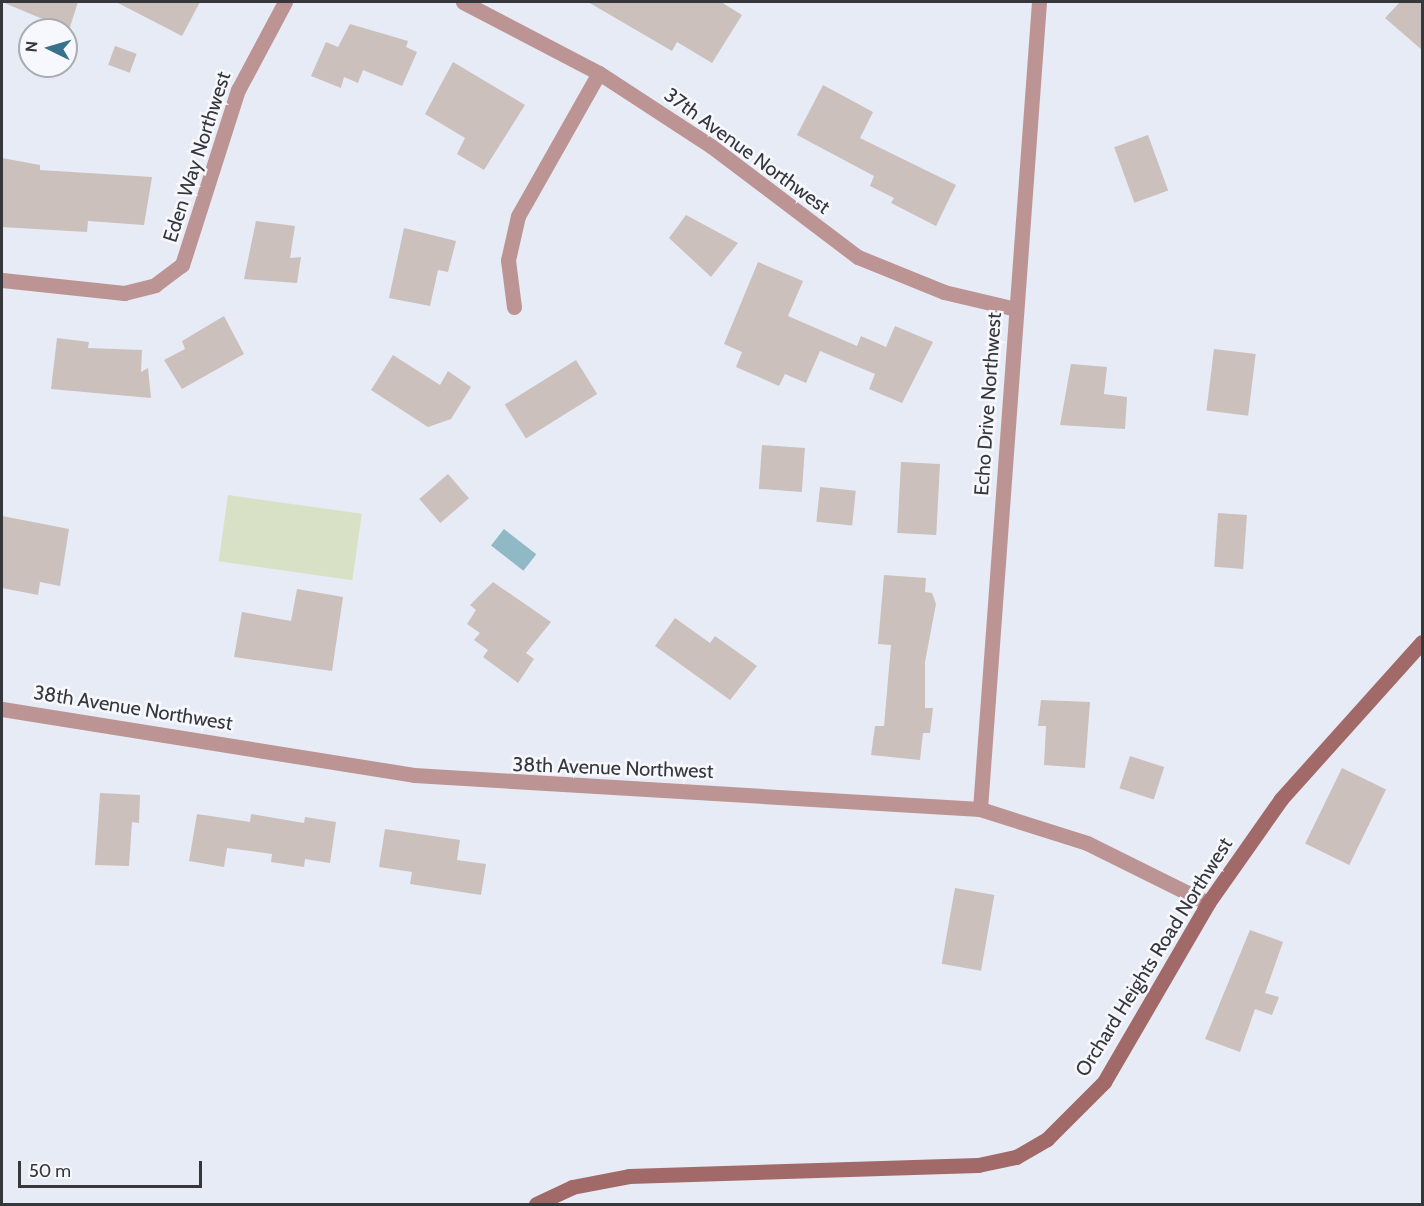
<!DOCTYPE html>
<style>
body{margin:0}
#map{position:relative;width:1424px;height:1206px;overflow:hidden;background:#e7ebf5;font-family:Cabin,sans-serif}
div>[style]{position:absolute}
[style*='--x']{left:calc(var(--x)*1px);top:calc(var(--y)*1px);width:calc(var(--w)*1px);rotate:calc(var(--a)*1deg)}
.green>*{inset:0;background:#d8e1c5;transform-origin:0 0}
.water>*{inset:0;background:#8fb9c4;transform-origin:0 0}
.building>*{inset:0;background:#cbc0bc;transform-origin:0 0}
.street>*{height:15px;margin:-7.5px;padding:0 7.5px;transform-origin:7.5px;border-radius:7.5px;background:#bc9493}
.secondary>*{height:15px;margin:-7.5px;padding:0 7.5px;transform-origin:7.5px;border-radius:7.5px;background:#a26969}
span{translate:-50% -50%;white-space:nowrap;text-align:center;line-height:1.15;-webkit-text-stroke:5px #f6f8fe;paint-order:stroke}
.street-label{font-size:20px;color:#36373b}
.frame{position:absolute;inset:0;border:3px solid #36373b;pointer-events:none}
.north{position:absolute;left:18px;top:18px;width:60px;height:60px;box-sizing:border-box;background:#f6f8fe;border:2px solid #a9abb0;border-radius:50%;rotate:275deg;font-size:16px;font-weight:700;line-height:24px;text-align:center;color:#36373b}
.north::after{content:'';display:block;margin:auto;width:21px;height:27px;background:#36738a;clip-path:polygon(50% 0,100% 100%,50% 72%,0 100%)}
.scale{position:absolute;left:18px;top:1161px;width:184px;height:27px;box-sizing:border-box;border:3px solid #36373b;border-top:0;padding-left:8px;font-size:18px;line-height:21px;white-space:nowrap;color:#36373b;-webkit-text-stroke:4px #f6f8fe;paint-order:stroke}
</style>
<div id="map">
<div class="green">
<i style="left:228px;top:495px;width:135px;height:67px;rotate:8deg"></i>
</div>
<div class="water">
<i style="left:504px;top:529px;width:41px;height:21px;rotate:38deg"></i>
</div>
<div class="building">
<i style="clip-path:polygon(2px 2px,78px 2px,69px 30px)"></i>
<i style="clip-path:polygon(116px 2px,200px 2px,182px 36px)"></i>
<i style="clip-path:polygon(588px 2px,721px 2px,742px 15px,712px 63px,677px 42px,672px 51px)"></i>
<i style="clip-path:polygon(1400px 2px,1422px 2px,1422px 50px,1385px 18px)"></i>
<i style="clip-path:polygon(350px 24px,408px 41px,406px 47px,417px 52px,402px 86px,363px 70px,358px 83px,344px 77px,341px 88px,311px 76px,326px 42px,338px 47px)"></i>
<i style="left:115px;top:46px;width:23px;height:20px;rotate:20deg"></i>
<i style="clip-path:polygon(453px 62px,525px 105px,484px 170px,457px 154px,465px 138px,425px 114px)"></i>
<i style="clip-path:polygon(823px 85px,873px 112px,860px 138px,956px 185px,936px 226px,891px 203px,894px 198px,870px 186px,874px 176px,797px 135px)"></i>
<i style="left:1148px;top:135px;width:59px;height:36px;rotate:70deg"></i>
<i style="clip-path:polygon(2px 158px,40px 165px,40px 170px,152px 177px,144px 225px,88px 221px,87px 232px,2px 227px)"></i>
<i style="clip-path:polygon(686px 215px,738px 243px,711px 277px,669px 238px)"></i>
<i style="clip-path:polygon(256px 221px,295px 226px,290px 258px,301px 257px,297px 283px,244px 279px)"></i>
<i style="clip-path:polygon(404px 228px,456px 241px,448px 272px,438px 270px,430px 306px,389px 298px)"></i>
<i style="clip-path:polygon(758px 262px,803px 281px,788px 316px,857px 346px,861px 336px,886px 347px,895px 326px,933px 342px,902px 403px,869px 389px,875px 374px,820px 351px,806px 383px,785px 374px,779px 386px,736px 367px,742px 352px,724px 344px)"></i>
<i style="clip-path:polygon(224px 316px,244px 354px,182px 389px,164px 360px,185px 349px,182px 341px)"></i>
<i style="clip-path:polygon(57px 338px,89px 342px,88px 348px,142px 350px,141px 372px,148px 368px,151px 398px,51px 389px)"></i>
<i style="left:1214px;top:349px;width:42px;height:62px;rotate:7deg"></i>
<i style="clip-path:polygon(393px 355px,440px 385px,448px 371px,471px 387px,451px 419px,428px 427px,371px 390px)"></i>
<i style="left:576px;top:360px;width:40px;height:84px;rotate:58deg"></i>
<i style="clip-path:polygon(1071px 364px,1107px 367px,1104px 394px,1127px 397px,1125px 429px,1060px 425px)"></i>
<i style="left:762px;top:445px;width:43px;height:44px;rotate:4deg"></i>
<i style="left:901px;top:462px;width:39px;height:71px;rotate:3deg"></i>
<i style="left:448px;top:474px;width:32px;height:38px;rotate:49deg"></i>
<i style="left:820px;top:487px;width:36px;height:35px;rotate:6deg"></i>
<i style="left:1218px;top:513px;width:29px;height:54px;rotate:4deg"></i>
<i style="clip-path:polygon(2px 516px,69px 529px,60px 586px,40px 582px,38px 595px,2px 588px)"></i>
<i style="clip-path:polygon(884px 575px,926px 578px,925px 592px,932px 593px,936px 604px,925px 662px,925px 708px,933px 708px,930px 733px,923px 733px,920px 760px,871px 755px,875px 726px,884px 726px,891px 645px,878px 644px)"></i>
<i style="clip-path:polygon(493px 582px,551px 622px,526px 653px,534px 659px,518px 683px,483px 657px,488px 650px,474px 640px,480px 633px,467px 624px,476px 610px,470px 605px)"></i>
<i style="clip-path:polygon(297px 589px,343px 597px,332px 671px,234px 657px,242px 612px,291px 621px)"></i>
<i style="clip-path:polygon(675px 618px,710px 643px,715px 636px,757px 666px,730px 700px,655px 646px)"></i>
<i style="clip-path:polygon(1041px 700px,1090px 702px,1085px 768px,1044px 765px,1046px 726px,1038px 726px)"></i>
<i style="left:1130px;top:756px;width:36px;height:34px;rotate:18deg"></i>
<i style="left:1342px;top:768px;width:49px;height:84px;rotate:26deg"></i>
<i style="clip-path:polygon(100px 793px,140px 795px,139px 823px,132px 822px,129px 866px,95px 865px)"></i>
<i style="clip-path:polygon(197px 814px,250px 822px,251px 814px,304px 823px,305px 817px,336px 822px,330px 863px,305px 859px,304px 867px,271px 862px,272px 854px,227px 848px,224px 867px,189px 861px)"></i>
<i style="clip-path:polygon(385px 829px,460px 840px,457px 860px,486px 864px,481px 895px,410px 884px,412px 872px,379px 867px)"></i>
<i style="left:955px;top:888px;width:40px;height:77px;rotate:10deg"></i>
<i style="clip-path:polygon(1250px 930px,1283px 942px,1265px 993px,1279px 997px,1272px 1015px,1255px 1009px,1240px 1052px,1205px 1039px)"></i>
</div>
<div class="street">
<i style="--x:463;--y:2;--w:153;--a:27.6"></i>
<i style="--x:599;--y:73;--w:134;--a:33.1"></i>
<i style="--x:711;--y:146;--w:184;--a:37.1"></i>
<i style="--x:858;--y:257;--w:93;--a:22.1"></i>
<i style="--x:944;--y:292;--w:74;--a:13.3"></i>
<i style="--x:2;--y:280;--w:123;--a:6.1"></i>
<i style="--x:124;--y:293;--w:32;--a:-14"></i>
<i style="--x:155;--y:285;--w:34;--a:-37"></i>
<i style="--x:182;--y:265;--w:184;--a:-72.3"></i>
<i style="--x:238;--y:90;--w:100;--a:-61.9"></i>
<i style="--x:514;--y:307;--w:47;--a:-97.3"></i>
<i style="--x:508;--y:260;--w:45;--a:-77.2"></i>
<i style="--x:518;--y:216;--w:164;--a:-60.5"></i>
<i style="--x:2;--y:709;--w:417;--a:9.1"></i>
<i style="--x:414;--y:775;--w:567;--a:3.44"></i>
<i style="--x:980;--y:809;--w:112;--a:17.6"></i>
<i style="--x:1087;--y:843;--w:135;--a:26.4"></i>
<i style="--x:980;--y:809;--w:809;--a:-85.82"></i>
</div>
<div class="secondary">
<i style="--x:536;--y:1204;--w:40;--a:-25"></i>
<i style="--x:572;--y:1187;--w:58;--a:-10.9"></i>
<i style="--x:629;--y:1176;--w:349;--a:-1.8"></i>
<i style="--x:978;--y:1165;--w:39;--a:-12"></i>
<i style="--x:1016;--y:1157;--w:36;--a:-30"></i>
<i style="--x:1047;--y:1139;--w:81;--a:-45"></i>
<i style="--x:1104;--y:1082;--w:207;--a:-59.8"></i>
<i style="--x:1208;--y:903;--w:127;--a:-54.9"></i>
<i style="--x:1281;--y:799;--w:211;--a:-48.1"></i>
</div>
<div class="street-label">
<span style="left:747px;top:151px;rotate:36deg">37th Avenue Northwest</span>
<span style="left:197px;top:157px;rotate:-72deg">Eden Way Northwest</span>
<span style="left:988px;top:404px;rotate:-86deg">Echo Drive Northwest</span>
<span style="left:133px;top:708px;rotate:9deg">38th Avenue Northwest</span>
<span style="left:613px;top:768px;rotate:2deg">38th Avenue Northwest</span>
<span style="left:1154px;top:957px;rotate:-58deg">Orchard Heights Road Northwest</span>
</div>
<div class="frame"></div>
<div class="north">N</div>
<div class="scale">50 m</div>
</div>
